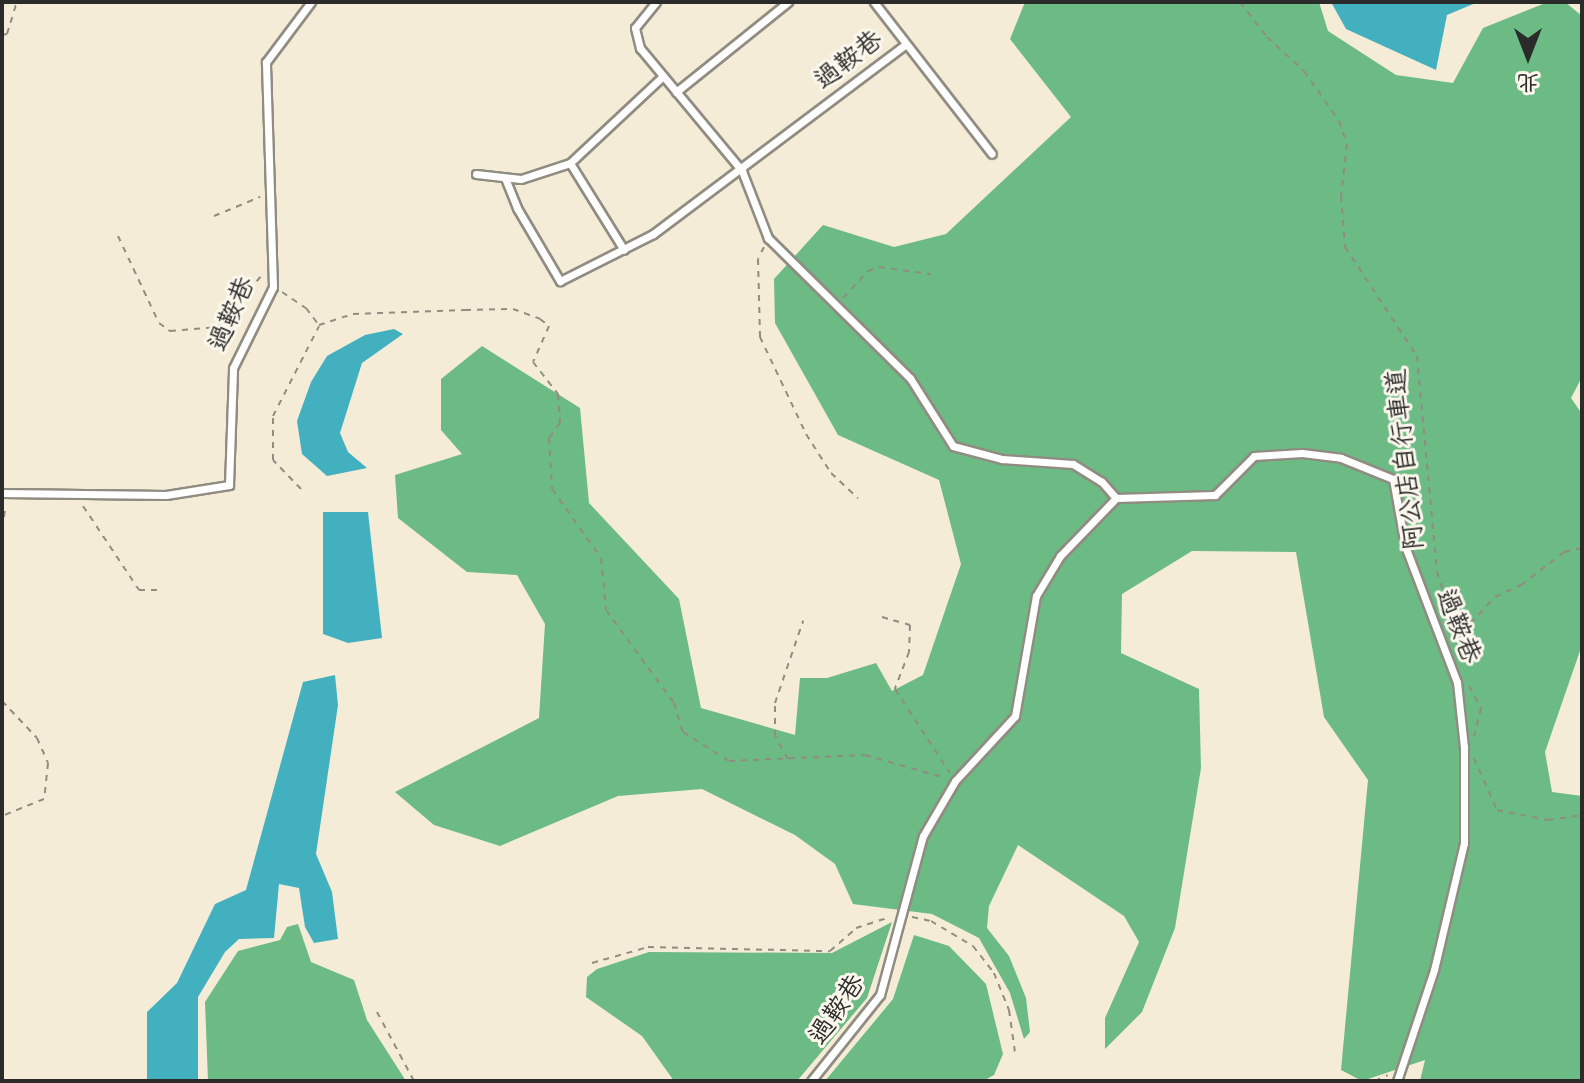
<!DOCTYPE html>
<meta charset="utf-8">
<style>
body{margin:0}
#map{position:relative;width:1584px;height:1083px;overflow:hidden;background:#f4ecd7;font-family:Dekko,"LXGW WenKai TC",sans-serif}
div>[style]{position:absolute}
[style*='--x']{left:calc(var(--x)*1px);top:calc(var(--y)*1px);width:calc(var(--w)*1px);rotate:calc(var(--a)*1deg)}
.forest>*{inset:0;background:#6cba84}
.water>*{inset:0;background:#43b0c0}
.path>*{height:2px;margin-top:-1px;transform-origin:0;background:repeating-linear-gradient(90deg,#908c81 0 6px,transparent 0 12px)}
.roads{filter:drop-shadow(2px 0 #908c81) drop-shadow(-2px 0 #908c81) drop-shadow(0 2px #908c81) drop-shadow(0 -2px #908c81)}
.lane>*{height:7px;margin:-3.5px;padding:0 3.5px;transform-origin:3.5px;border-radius:3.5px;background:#fff}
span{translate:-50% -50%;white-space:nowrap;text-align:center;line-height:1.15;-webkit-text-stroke:6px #fbf7ec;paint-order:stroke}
.street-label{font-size:26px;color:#2b2b2b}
.frame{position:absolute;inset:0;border:4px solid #2b2b2b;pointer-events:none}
.north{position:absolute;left:1488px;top:16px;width:80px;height:80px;-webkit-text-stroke:6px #fbf7ec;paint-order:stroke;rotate:180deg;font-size:22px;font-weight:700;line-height:32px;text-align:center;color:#2b2b2b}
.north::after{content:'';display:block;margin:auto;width:28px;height:36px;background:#2b2b2b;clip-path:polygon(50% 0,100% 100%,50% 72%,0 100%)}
</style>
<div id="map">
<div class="forest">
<i style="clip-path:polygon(1025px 2px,1319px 2px,1328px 31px,1396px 75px,1453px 83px,1483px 28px,1548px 2px,1565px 2px,1582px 16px,1582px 377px,1571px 398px,1582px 414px,1582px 645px,1545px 752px,1552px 792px,1582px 796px,1582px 1081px,1420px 1081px,1425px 1060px,1362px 1081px,1341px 1070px,1368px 780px,1324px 717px,1296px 552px,1192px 551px,1122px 594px,1121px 653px,1199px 689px,1201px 768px,1175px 928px,1142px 1012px,1105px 1049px,1105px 1018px,1139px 942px,1124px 916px,1018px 845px,989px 906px,987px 928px,1009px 956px,1026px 998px,1030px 1032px,1024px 1039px,1010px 993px,979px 938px,932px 914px,853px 904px,835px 864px,795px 835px,702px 789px,618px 796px,500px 846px,434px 825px,395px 792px,539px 718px,545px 624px,517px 575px,467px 572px,398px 518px,395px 475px,462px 454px,441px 430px,441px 379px,482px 346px,580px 408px,589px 503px,679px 599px,701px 708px,795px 735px,800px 678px,827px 678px,876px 663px,892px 691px,923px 675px,961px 564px,939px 480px,838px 435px,775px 323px,774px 279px,823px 225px,894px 247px,946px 234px,1071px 117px,1010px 39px)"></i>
<i style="clip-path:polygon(892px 922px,867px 998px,797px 1081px,674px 1081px,642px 1036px,586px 997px,587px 977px,597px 969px,649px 952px,832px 953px)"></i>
<i style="clip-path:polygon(298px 924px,311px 962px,354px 980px,367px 1020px,406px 1081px,208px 1081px,205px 1002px,238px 951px,280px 940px,287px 927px)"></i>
<i style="clip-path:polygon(914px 935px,949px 946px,986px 984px,1003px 1054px,994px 1075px,983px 1081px,825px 1081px,893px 999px)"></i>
</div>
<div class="water">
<i style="clip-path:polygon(1331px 2px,1478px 2px,1447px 15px,1436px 70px,1346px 29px)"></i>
<i style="clip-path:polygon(394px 329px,403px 334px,362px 363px,340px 433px,348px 452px,367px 468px,327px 476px,302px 454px,297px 421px,311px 382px,327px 356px,365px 335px)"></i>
<i style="clip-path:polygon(323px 512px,368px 512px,382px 638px,348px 643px,323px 634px)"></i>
<i style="clip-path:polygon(335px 675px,338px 705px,316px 854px,332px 892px,338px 939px,314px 943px,305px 927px,299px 888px,279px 884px,274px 938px,239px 939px,225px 952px,198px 997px,198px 1081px,147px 1081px,147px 1012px,177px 983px,215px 904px,246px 890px,303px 682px)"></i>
</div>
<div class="path">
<i style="--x:1240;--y:2;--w:44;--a:52.4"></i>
<i style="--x:1267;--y:37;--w:50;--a:42.6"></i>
<i style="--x:1304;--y:71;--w:61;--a:55"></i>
<i style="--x:1339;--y:121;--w:24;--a:71"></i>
<i style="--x:1347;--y:144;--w:52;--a:96.6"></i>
<i style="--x:1341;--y:196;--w:51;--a:85.5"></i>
<i style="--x:1345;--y:247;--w:131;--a:56.6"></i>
<i style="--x:1417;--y:356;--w:217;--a:84.7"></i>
<i style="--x:1437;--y:572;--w:65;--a:71"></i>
<i style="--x:2;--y:35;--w:5;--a:-11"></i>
<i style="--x:7;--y:34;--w:34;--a:-73"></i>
<i style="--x:214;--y:216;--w:50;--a:-22.4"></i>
<i style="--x:118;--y:236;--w:96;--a:64.8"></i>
<i style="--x:159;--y:323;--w:14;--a:36"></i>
<i style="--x:170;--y:331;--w:48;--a:-4.8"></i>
<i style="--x:218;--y:327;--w:68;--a:-49.8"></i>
<i style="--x:764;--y:247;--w:13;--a:117"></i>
<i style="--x:758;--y:259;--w:78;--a:88.5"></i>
<i style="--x:760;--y:337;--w:107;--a:64.6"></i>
<i style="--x:806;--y:434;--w:46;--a:57.3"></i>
<i style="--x:831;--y:473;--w:37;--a:43"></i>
<i style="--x:282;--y:292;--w:29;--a:34"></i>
<i style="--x:306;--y:308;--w:21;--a:53"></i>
<i style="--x:319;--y:325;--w:36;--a:-18"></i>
<i style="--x:353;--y:314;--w:112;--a:-2"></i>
<i style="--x:465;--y:310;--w:48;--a:-1.2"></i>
<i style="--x:513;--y:309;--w:29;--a:20"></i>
<i style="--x:540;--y:319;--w:11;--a:38"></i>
<i style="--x:549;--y:326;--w:39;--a:114"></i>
<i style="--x:533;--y:362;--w:41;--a:52"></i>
<i style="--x:558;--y:394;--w:29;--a:86"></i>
<i style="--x:560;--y:423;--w:19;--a:126"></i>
<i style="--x:549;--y:438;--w:51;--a:86.6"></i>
<i style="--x:552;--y:489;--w:85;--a:54.6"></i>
<i style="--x:601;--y:558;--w:52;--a:84.5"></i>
<i style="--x:606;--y:610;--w:115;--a:53.8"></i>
<i style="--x:674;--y:703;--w:30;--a:73"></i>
<i style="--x:683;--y:732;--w:54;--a:32.2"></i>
<i style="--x:729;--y:761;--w:136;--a:-2.5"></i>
<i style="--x:865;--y:755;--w:84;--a:15.9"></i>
<i style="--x:843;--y:298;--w:37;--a:-47"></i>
<i style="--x:868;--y:271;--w:12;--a:-20"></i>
<i style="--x:879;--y:267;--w:52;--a:7.7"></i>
<i style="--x:301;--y:489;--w:40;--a:-134"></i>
<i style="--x:273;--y:460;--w:44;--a:-90"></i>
<i style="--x:273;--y:416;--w:101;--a:-62.9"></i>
<i style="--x:83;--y:506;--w:101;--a:56.3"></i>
<i style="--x:139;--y:590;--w:23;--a:0"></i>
<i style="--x:2;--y:529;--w:24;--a:-81"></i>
<i style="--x:882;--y:617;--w:29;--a:16"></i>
<i style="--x:910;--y:625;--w:27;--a:92"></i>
<i style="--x:909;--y:652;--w:40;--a:111"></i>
<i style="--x:895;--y:689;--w:100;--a:56.8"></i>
<i style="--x:1454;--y:641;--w:60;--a:-47"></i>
<i style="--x:1495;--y:597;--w:29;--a:-25"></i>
<i style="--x:1521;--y:585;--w:54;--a:-37.5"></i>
<i style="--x:1564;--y:552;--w:18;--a:-13"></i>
<i style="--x:1469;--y:686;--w:25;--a:61"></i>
<i style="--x:1481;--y:708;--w:29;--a:104"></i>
<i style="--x:2;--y:701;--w:51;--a:46.6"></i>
<i style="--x:37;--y:738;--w:27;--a:66"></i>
<i style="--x:48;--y:763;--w:36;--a:96"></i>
<i style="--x:44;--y:799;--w:45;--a:158"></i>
<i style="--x:1474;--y:758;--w:57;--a:66.1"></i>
<i style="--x:1497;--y:810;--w:52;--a:11.1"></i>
<i style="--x:1548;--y:820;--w:34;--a:-8"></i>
<i style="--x:788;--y:759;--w:26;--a:-119"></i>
<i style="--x:775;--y:736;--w:33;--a:-90"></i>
<i style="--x:775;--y:703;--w:87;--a:-71.1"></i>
<i style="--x:912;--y:917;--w:19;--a:12"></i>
<i style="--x:931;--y:921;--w:49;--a:30.8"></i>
<i style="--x:973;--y:946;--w:34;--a:52"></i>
<i style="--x:994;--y:973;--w:40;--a:68"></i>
<i style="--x:1009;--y:1010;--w:42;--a:81.9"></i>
<i style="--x:592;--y:963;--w:58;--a:-15.9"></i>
<i style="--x:648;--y:947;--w:182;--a:1.3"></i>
<i style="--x:830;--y:951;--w:35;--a:-41"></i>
<i style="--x:856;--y:928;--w:35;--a:-18"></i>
<i style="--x:377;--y:1012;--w:78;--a:61.8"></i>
<i style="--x:1375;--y:1081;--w:14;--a:-25"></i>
</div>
<div class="roads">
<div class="lane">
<i style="--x:656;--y:2;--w:33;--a:129"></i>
<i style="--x:635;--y:28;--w:21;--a:76"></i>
<i style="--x:640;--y:48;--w:160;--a:50.3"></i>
<i style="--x:742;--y:171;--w:72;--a:68.8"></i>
<i style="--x:768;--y:238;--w:199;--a:44.6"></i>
<i style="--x:910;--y:378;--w:80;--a:57.7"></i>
<i style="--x:953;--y:446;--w:51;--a:14.9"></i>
<i style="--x:1002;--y:459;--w:71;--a:4"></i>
<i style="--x:1073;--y:464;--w:34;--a:32"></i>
<i style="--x:1102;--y:482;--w:21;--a:49"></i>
<i style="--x:1116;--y:498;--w:99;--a:-1.7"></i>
<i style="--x:1215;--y:495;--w:55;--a:-45"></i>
<i style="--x:1254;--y:456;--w:48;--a:-3.6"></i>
<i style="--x:1302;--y:453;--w:39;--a:7"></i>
<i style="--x:1341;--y:458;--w:56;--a:22"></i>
<i style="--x:1393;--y:479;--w:68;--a:79.8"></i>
<i style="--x:1405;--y:546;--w:146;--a:69.1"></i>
<i style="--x:1457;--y:682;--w:65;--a:83.9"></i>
<i style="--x:1464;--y:747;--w:96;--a:90"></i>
<i style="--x:1464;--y:843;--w:130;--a:103.3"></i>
<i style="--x:1434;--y:970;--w:117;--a:108.4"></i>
<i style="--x:874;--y:2;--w:192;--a:52.2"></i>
<i style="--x:676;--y:92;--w:144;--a:-38.8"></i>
<i style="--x:570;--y:163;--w:102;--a:58.2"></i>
<i style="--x:476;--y:174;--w:45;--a:6.3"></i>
<i style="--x:521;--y:179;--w:52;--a:-18.1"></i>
<i style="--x:570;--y:163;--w:127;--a:-43.1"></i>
<i style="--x:505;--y:178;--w:32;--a:68"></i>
<i style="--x:517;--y:208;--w:85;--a:59.5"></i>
<i style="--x:560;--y:281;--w:104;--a:-26.8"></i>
<i style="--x:653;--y:234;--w:316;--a:-36.9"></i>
<i style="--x:2;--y:493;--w:164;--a:0.7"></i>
<i style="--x:166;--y:495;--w:64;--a:-9"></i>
<i style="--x:229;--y:485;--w:117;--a:-88"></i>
<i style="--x:233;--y:368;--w:90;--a:-63.7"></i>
<i style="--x:273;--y:287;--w:225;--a:-91.8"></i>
<i style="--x:266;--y:62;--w:75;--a:-53.1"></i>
<i style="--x:811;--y:1081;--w:110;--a:-51.3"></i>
<i style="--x:880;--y:995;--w:165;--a:-74.9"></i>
<i style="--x:923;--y:836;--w:64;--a:-59.8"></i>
<i style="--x:955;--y:781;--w:88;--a:-47.3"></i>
<i style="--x:1015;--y:716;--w:122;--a:-80.1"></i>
<i style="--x:1036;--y:596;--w:47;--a:-59"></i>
<i style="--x:1060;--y:556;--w:81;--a:-46"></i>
</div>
</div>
<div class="street-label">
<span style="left:850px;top:62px;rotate:-38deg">過鞍巷</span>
<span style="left:234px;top:315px;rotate:-67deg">過鞍巷</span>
<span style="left:1408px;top:459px;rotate:-96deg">阿公店自行車道</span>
<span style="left:1456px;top:627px;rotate:68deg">過鞍巷</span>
<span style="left:839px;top:1011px;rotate:-56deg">過鞍巷</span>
</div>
<div class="frame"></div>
<div class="north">北</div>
</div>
